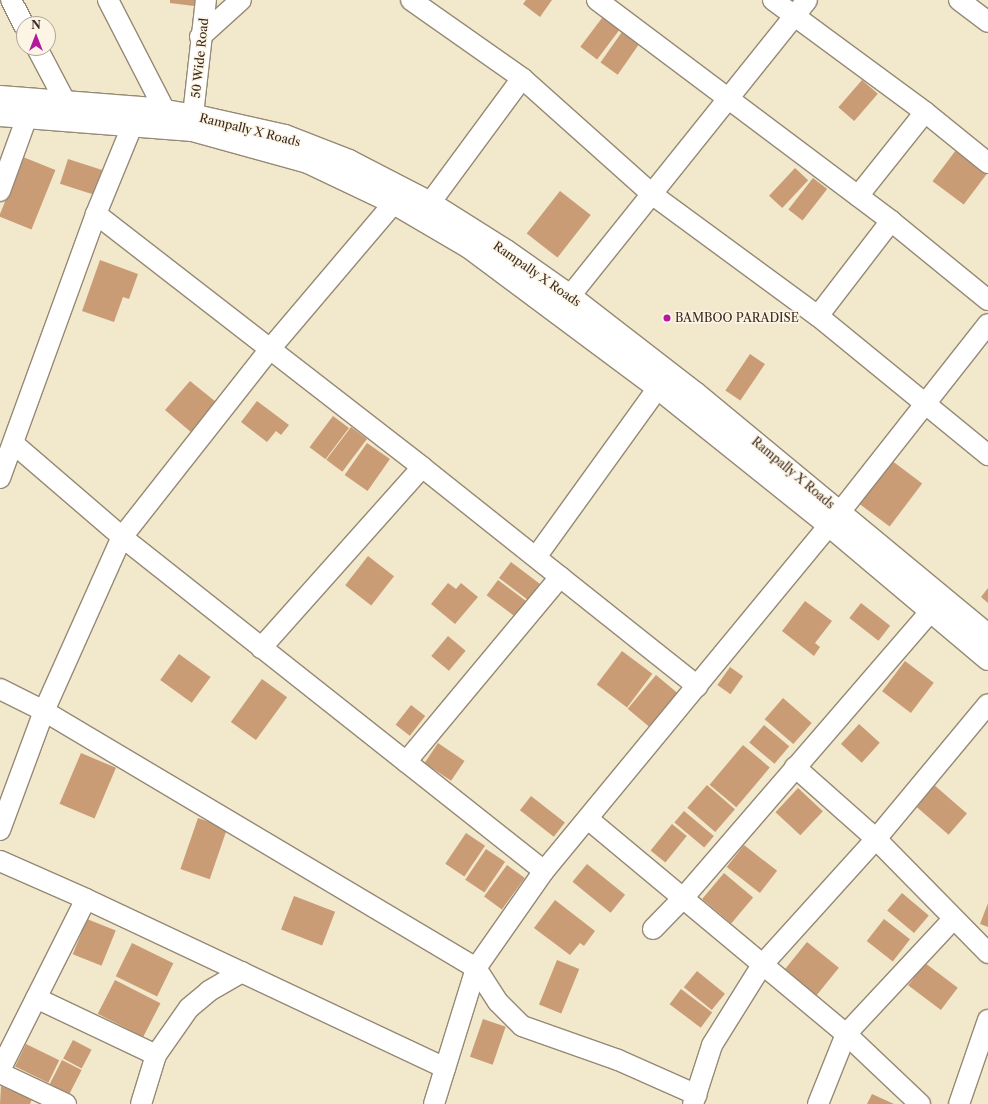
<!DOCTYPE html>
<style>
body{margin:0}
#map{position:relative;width:988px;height:1104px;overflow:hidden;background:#f2e8cc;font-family:"Libre Caslon Text",serif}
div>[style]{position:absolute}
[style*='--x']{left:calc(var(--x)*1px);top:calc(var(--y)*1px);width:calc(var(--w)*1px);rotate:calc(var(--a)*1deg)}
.building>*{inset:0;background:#ca9c75;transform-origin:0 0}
.roads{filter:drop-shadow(1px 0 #968975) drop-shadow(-1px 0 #968975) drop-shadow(0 1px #968975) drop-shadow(0 -1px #968975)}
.street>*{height:20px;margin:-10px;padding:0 10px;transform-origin:10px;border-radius:10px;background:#fff}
.secondary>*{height:22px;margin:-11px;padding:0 11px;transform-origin:11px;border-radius:11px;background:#fff}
.dots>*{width:11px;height:11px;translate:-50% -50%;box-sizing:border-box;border:2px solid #fcf5e5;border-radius:50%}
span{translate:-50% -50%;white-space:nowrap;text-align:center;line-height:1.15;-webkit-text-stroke:3px #fcf5e5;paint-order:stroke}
.street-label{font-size:12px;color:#3b2a1e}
.poi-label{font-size:12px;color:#3b2a1e}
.left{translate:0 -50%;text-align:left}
.north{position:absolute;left:16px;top:16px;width:40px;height:40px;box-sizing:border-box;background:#fcf5e5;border:1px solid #afa495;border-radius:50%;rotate:0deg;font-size:11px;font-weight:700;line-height:16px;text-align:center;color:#3b2a1e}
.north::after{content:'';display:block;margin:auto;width:14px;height:18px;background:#b5179e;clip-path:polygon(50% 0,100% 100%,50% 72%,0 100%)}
</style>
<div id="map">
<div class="building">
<i style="clip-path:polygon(170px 0,195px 0,194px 6px,170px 3px)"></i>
<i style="clip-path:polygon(526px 0,552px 0,540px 17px,523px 4px)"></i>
<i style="left:605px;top:14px;width:21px;height:41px;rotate:37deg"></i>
<i style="left:624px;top:29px;width:21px;height:41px;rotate:35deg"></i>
<i style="left:862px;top:80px;width:21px;height:36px;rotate:41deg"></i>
<i style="left:956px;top:150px;width:39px;height:39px;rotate:37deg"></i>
<i style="left:23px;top:157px;width:35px;height:64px;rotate:22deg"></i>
<i style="left:68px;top:159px;width:36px;height:26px;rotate:18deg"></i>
<i style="left:795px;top:168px;width:18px;height:38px;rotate:43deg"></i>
<i style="left:813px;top:178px;width:18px;height:40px;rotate:38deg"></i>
<i style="left:560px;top:191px;width:39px;height:54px;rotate:38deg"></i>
<i style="clip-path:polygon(100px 260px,138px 274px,129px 299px,123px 297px,114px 322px,82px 311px)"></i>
<i style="left:750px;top:354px;width:18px;height:44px;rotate:34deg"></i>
<i style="clip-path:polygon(190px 381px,221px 406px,192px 433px,165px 410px)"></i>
<i style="clip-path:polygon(257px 401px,289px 425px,281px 435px,276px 431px,267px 442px,241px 422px)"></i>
<i style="left:333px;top:416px;width:20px;height:39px;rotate:37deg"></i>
<i style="left:351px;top:427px;width:20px;height:41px;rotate:37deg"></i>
<i style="left:367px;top:443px;width:28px;height:39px;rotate:35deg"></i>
<i style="left:891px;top:460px;width:39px;height:54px;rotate:37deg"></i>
<i style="left:368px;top:556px;width:33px;height:37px;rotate:38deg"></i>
<i style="left:511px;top:562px;width:36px;height:20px;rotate:37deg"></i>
<i style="left:498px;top:580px;width:38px;height:19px;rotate:37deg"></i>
<i style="clip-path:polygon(448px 583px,456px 589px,461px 583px,478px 597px,455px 624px,431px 604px)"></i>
<i style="clip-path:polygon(988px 588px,988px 603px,981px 597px)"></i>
<i style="clip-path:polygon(805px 601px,832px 621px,815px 643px,820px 647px,814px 656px,782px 631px)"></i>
<i style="left:861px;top:603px;width:37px;height:19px;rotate:38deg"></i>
<i style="left:448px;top:636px;width:23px;height:26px;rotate:40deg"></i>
<i style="left:622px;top:651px;width:38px;height:42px;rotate:37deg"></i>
<i style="left:179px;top:654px;width:39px;height:32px;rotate:36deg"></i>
<i style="left:905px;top:661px;width:36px;height:38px;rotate:37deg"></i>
<i style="left:730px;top:667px;width:16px;height:22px;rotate:35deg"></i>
<i style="left:656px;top:675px;width:35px;height:44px;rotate:40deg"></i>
<i style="left:262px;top:679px;width:31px;height:53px;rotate:36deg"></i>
<i style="left:783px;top:698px;width:38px;height:28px;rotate:41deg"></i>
<i style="left:411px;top:705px;width:18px;height:25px;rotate:38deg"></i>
<i style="left:859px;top:724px;width:28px;height:27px;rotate:42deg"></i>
<i style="left:764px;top:725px;width:33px;height:23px;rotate:40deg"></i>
<i style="left:438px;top:743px;width:32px;height:24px;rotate:34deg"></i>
<i style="left:743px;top:745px;width:35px;height:52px;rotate:40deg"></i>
<i style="left:81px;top:753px;width:38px;height:55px;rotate:23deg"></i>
<i style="left:933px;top:784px;width:45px;height:28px;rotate:41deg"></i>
<i style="left:707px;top:785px;width:37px;height:30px;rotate:41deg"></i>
<i style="left:798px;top:788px;width:34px;height:33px;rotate:43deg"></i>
<i style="left:531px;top:796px;width:43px;height:18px;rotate:38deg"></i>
<i style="left:684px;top:811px;width:39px;height:15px;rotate:40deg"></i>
<i style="left:198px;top:818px;width:31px;height:54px;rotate:19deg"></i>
<i style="left:672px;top:824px;width:19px;height:34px;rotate:39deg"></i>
<i style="left:466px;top:833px;width:23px;height:37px;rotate:34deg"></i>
<i style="left:744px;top:845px;width:42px;height:28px;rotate:38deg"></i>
<i style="left:486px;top:849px;width:23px;height:37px;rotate:34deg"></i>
<i style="left:587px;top:864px;width:49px;height:23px;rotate:39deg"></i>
<i style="left:507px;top:865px;width:22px;height:39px;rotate:36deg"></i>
<i style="left:724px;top:873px;width:38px;height:34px;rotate:40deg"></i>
<i style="left:902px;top:893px;width:35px;height:23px;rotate:40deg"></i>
<i style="left:294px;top:896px;width:44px;height:36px;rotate:21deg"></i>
<i style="clip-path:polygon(555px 900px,595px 931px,584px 946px,580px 943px,570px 955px,534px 928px)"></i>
<i style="clip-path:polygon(988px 903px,988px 927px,980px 924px)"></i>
<i style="left:87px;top:919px;width:31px;height:38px;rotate:22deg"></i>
<i style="left:884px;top:919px;width:33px;height:28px;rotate:38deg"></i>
<i style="left:807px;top:942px;width:41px;height:36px;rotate:39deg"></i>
<i style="left:132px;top:943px;width:46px;height:37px;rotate:26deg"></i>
<i style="left:557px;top:960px;width:24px;height:48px;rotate:22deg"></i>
<i style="left:925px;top:963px;width:41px;height:28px;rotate:37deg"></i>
<i style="left:697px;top:971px;width:36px;height:21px;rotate:39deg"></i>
<i style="left:115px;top:980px;width:51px;height:38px;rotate:27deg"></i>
<i style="left:681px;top:989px;width:39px;height:19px;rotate:37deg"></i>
<i style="left:483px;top:1019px;width:24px;height:40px;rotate:19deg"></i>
<i style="left:73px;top:1040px;width:21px;height:21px;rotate:28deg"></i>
<i style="left:26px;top:1044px;width:37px;height:25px;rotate:26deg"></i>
<i style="left:62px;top:1060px;width:22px;height:27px;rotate:27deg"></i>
<i style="clip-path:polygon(1px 1086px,32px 1099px,30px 1104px,0 1104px)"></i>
<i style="clip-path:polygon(872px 1094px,894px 1104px,867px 1104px)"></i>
</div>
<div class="roads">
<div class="street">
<i style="--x:11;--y:0;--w:28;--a:63"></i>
<i style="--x:108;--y:0;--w:125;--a:62.8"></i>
<i style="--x:411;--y:0;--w:136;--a:35.1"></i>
<i style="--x:522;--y:78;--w:176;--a:41.8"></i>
<i style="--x:653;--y:195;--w:205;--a:36.3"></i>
<i style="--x:818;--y:316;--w:220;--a:39.3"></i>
<i style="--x:597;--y:0;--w:368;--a:36.9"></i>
<i style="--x:891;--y:221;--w:125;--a:39.2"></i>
<i style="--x:773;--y:0;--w:189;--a:36.4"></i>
<i style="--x:925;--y:112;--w:81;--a:39"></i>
<i style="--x:959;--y:0;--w:36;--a:37"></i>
<i style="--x:200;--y:37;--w:55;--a:-42.1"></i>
<i style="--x:37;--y:48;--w:62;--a:62.2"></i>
<i style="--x:193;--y:115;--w:116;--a:-83.6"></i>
<i style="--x:0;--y:191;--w:79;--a:-70"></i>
<i style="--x:858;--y:196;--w:107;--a:-51.4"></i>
<i style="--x:430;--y:203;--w:155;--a:-53.6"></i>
<i style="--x:96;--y:214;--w:413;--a:37.8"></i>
<i style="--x:422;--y:467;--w:352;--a:38.5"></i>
<i style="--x:570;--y:296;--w:379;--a:-51.3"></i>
<i style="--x:818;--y:316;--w:120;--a:-52.5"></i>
<i style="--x:14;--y:444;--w:143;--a:40.7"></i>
<i style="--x:122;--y:537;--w:538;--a:38.36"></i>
<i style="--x:0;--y:478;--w:281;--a:-70"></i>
<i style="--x:96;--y:214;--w:97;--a:-67.7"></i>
<i style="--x:840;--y:512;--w:239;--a:-51.8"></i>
<i style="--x:536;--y:557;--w:208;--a:-54.2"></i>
<i style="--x:261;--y:648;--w:242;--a:-48.3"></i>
<i style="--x:0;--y:689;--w:49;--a:26.6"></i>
<i style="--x:44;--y:711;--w:503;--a:30.75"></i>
<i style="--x:476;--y:968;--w:40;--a:57.1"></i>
<i style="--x:498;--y:1002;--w:34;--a:45"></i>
<i style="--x:522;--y:1026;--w:102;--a:19.5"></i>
<i style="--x:618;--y:1060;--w:86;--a:23.9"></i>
<i style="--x:406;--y:762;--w:241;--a:-50.2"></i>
<i style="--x:795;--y:767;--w:108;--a:41.6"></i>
<i style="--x:876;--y:839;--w:160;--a:45.5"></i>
<i style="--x:588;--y:819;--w:336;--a:39.8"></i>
<i style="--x:846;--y:1034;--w:102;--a:43.4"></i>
<i style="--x:0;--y:830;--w:127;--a:-69.7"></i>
<i style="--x:44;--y:711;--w:191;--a:-65.9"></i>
<i style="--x:122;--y:537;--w:239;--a:-51.8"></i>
<i style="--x:270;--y:349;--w:192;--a:-49.7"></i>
<i style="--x:0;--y:861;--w:94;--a:23.8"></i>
<i style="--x:86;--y:899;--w:397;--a:25.2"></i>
<i style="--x:653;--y:929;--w:45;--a:-45.9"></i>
<i style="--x:684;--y:897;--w:378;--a:-49.2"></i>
<i style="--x:36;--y:998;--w:133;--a:25.4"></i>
<i style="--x:0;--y:1070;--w:191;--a:-63.3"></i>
<i style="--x:0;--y:1073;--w:73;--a:25.2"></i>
<i style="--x:141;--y:1104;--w:51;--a:-73"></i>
<i style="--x:156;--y:1055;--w:57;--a:-54.9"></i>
<i style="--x:189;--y:1008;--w:26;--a:-40"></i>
<i style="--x:209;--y:991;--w:38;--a:-30"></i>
<i style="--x:434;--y:1104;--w:142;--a:-72.8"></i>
<i style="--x:476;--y:968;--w:118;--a:-55"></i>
<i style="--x:544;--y:871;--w:448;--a:-50.5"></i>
<i style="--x:693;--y:1104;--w:62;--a:-72.1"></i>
<i style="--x:712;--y:1045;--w:94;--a:-58"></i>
<i style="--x:762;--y:965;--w:170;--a:-47.9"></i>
<i style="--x:876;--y:839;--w:175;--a:-50.3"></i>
<i style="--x:818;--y:1104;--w:75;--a:-68.2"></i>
<i style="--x:846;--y:1034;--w:158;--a:-47"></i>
<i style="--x:959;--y:1104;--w:89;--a:-71"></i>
</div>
<div class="secondary">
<i style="--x:0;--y:97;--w:154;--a:4.5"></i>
<i style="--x:154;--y:109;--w:47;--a:9.9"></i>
<i style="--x:200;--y:117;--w:87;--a:12.6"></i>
<i style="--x:285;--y:136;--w:69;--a:21.3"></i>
<i style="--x:349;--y:161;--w:91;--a:27.4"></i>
<i style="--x:430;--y:203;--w:90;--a:32.3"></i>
<i style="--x:506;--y:251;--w:70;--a:35.1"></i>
<i style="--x:563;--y:291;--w:167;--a:37.7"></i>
<i style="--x:695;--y:393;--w:380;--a:39.6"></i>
<i style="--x:0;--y:115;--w:193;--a:4.5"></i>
<i style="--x:192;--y:130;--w:120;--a:15.4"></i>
<i style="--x:308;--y:162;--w:95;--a:25.5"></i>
<i style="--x:394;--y:203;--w:87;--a:30.4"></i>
<i style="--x:469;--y:247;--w:236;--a:36.7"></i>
<i style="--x:658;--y:388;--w:219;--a:38.7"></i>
<i style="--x:829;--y:525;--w:208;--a:40.1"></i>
</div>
</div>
<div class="dots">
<i style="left:667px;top:318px;background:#b5179e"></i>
</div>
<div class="street-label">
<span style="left:200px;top:58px;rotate:-84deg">50 Wide Road</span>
<span style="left:250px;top:130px;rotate:14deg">Rampally X Roads</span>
<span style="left:537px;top:274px;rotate:35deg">Rampally X Roads</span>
<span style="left:793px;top:473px;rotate:40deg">Rampally X Roads</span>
</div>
<div class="poi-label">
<span class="left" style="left:675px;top:318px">BAMBOO PARADISE</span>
</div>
<div class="north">N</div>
</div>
